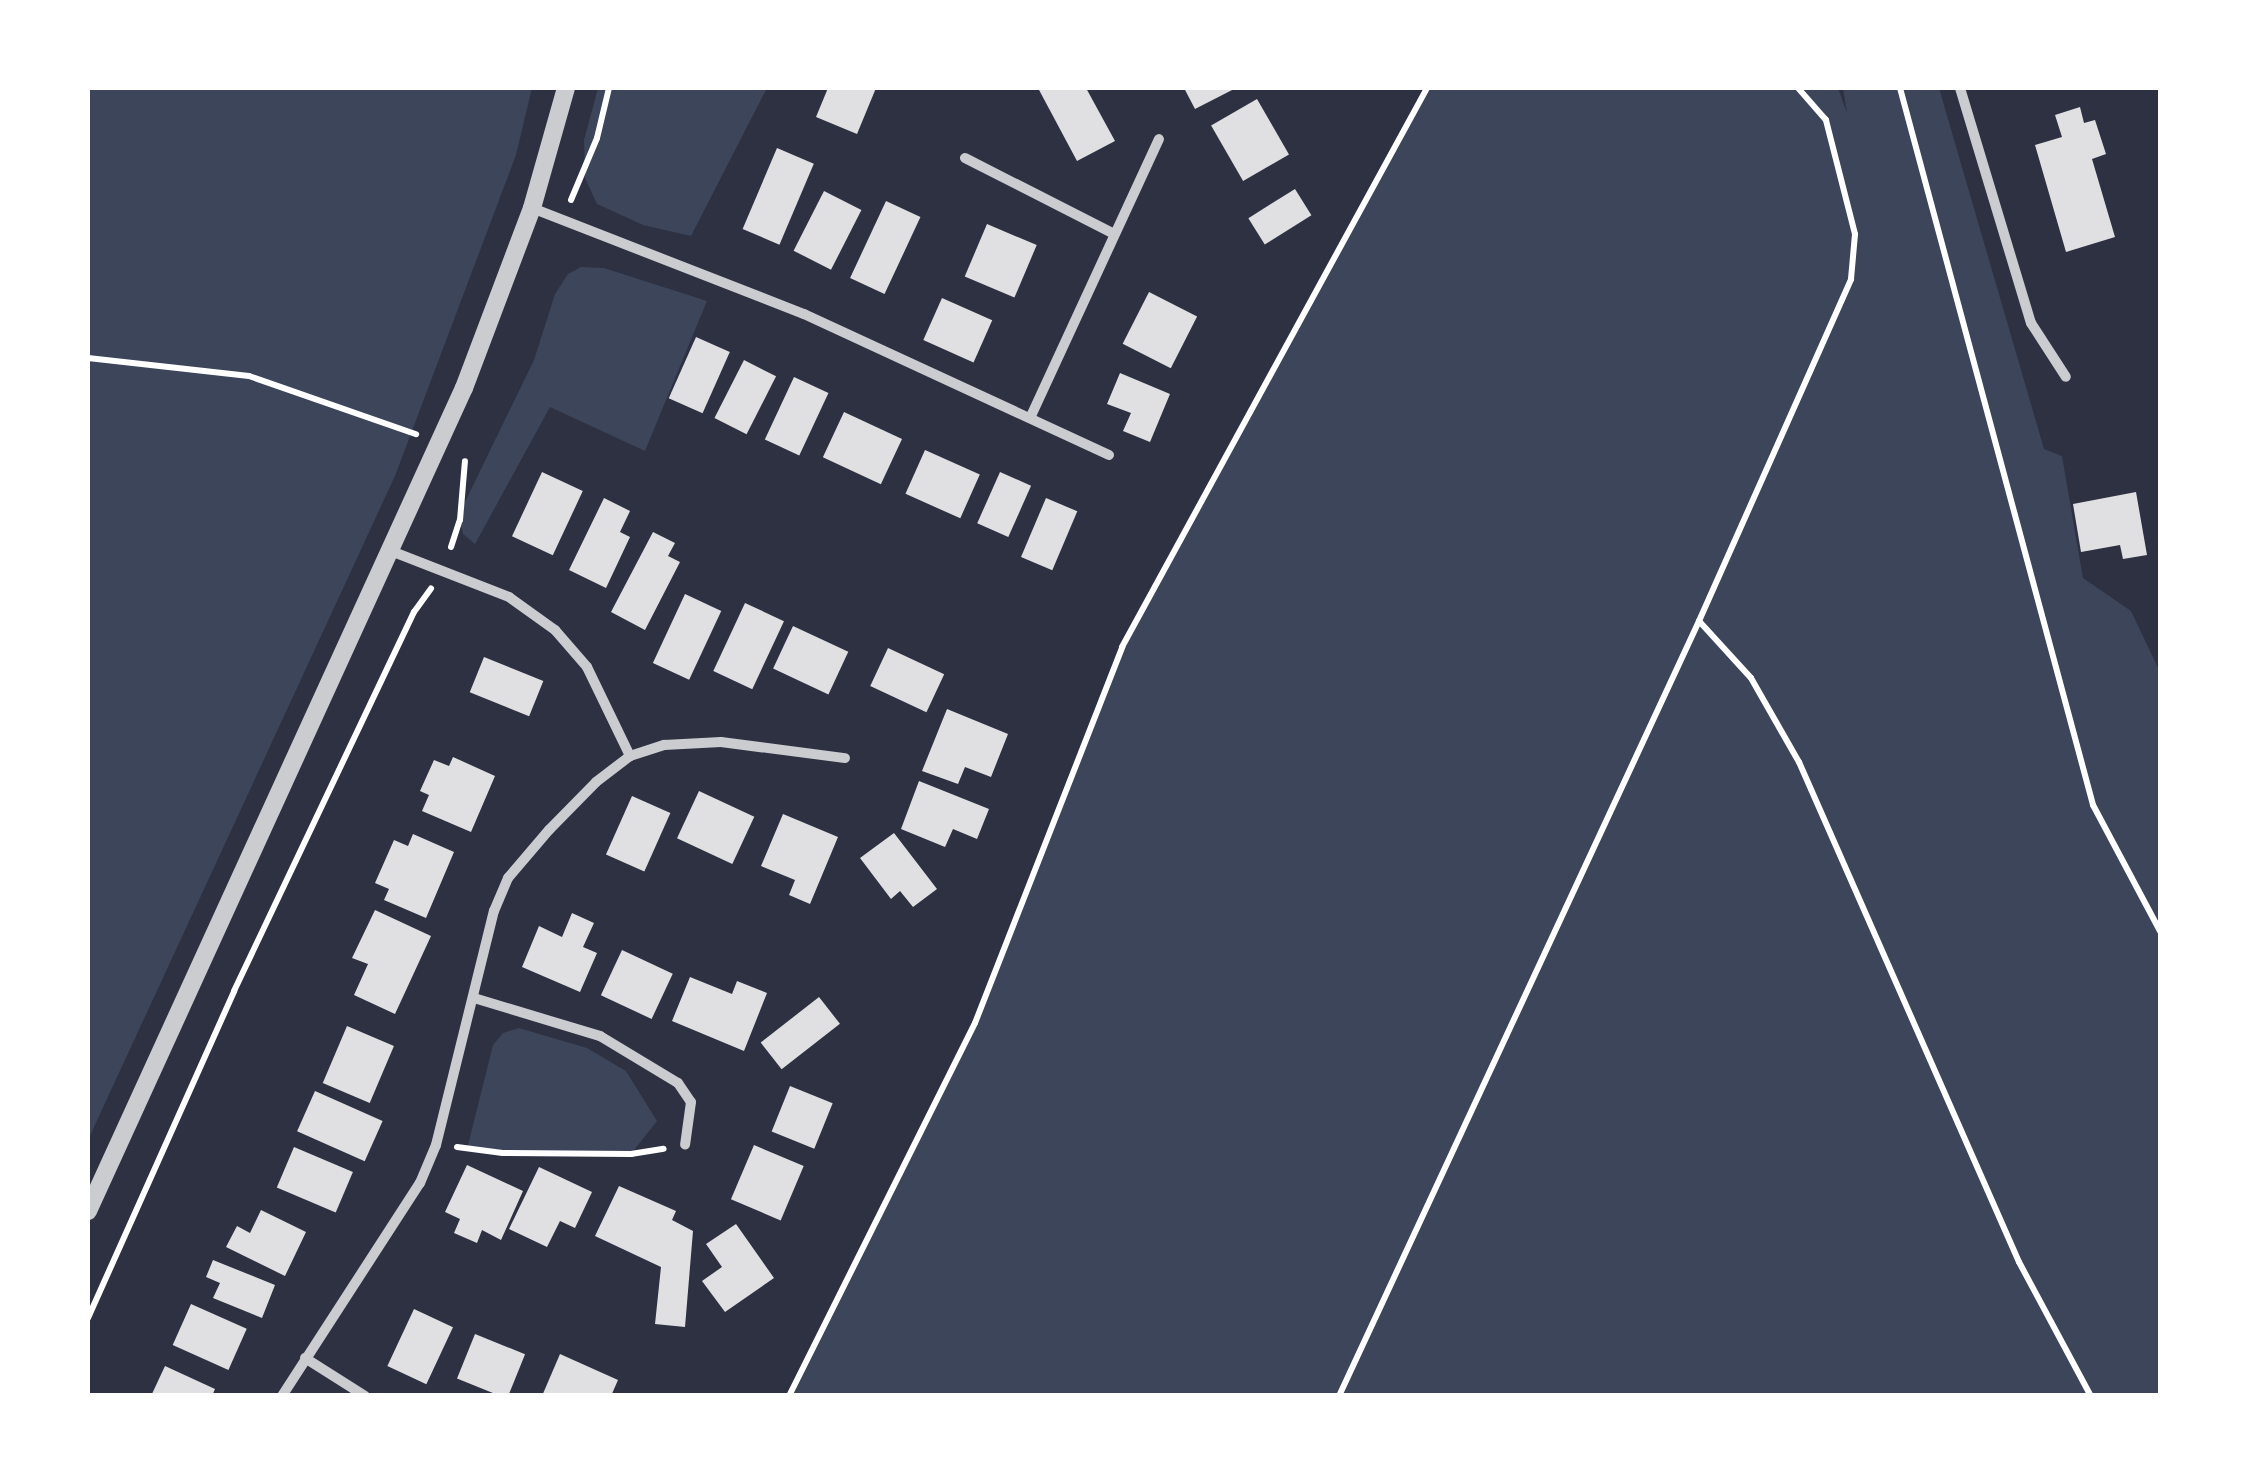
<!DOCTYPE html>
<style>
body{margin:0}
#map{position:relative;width:2248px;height:1483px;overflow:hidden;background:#2d3142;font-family:Mulish,sans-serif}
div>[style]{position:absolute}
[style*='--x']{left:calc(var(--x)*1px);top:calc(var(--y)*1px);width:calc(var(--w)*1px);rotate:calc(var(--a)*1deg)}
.green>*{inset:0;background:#3c4559}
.building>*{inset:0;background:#e0e0e3;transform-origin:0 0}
.path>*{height:6px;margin:-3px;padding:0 3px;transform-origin:3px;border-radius:3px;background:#fff}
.minor>*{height:10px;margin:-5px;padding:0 5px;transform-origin:5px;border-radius:5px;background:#caccd0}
.tertiary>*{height:18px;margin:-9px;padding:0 9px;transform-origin:9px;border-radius:9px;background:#caccd0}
span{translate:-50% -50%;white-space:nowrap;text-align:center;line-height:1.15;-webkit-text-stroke:8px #fff;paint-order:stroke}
.frame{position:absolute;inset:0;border:90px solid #fff;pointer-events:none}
</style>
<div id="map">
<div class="green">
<i style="clip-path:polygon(88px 88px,532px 88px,516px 155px,395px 476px,88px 1140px)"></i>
<i style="clip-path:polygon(598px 88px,767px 88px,691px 236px,643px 225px,597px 204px,585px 178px,584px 140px)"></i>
<i style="clip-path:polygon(1427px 88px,1838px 88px,1847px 113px,1843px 88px,1939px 88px,2044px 449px,2062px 456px,2083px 578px,2131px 611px,2160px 672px,2160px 1395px,789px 1396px,975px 1023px,1122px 647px)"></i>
<i style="clip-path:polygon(581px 267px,604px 268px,707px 301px,645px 451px,550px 407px,475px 544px,463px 534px,460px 520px,464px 504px,534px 360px,555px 294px,568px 274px)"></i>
<i style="clip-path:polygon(519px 1028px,587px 1048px,626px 1071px,657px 1121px,631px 1154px,467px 1149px,493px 1045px,503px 1033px)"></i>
</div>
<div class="building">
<i style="clip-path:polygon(828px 88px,876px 88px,857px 134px,816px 117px)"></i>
<i style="clip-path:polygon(1038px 88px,1086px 88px,1115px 141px,1077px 161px)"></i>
<i style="clip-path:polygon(1184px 88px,1236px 88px,1195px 109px)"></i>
<i style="left:1257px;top:99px;width:64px;height:53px;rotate:60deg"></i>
<i style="clip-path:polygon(2080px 107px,2084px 123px,2095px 120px,2106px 154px,2092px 159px,2115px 237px,2066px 252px,2035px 145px,2062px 137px,2055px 115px)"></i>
<i style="left:777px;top:148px;width:40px;height:88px;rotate:23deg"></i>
<i style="left:1295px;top:189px;width:31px;height:55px;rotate:58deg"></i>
<i style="left:824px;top:191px;width:42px;height:67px;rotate:27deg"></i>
<i style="left:886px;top:201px;width:38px;height:85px;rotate:25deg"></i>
<i style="left:987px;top:224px;width:54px;height:57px;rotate:23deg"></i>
<i style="left:1149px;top:292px;width:54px;height:58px;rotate:27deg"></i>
<i style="left:942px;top:298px;width:55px;height:46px;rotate:24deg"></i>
<i style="left:696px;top:337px;width:37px;height:67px;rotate:24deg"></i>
<i style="left:744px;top:360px;width:36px;height:65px;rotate:27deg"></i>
<i style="clip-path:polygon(1120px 373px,1170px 394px,1150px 442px,1123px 431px,1131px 413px,1107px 404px)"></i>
<i style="left:794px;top:377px;width:38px;height:69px;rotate:25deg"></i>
<i style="left:844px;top:412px;width:64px;height:50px;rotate:25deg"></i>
<i style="left:925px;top:450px;width:60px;height:48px;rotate:24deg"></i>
<i style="left:542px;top:472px;width:45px;height:71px;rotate:25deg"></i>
<i style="left:1000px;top:472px;width:34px;height:56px;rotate:24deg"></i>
<i style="clip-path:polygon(2136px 492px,2147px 555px,2123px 559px,2120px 545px,2081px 552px,2073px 504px)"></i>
<i style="clip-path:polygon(604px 498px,630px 511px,620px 532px,630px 537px,606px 588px,569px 570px)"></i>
<i style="left:1046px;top:498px;width:34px;height:64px;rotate:23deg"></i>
<i style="clip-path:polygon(653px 532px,675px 543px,668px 556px,680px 562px,645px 630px,611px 612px)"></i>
<i style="left:685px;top:594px;width:40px;height:76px;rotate:25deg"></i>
<i style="left:745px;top:603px;width:43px;height:75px;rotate:25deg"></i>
<i style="left:793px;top:626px;width:61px;height:47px;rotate:25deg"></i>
<i style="left:888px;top:648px;width:62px;height:42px;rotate:25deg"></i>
<i style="left:484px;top:657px;width:64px;height:38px;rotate:22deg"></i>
<i style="clip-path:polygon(947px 709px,1008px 734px,991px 777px,965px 767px,958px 784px,922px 771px)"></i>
<i style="clip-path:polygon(453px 757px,495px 776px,471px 832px,422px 811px,429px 795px,420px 791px,434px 760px,449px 766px)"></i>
<i style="clip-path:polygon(919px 781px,989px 809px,977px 839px,953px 829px,945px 847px,901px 829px)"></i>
<i style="left:699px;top:791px;width:61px;height:52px;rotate:25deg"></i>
<i style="left:632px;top:796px;width:42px;height:64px;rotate:24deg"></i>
<i style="clip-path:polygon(783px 814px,838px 837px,810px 904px,789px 895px,795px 880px,761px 866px)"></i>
<i style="clip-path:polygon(894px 833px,937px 889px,913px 907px,900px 891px,891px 899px,860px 858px)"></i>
<i style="clip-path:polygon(413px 834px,454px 852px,426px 918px,384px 900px,389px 889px,375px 883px,394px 840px,408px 846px)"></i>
<i style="clip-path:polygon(375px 910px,431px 936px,395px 1014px,354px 995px,368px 964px,352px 958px)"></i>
<i style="clip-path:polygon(572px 913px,594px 923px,583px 947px,597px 953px,580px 992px,522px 967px,539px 926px,562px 937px)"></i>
<i style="left:622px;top:950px;width:56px;height:50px;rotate:25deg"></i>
<i style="clip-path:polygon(690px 977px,732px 994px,737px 981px,767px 993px,744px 1051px,672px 1021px)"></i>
<i style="left:819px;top:997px;width:34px;height:74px;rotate:52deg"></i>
<i style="left:347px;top:1026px;width:51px;height:62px;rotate:23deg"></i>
<i style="left:790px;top:1086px;width:46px;height:49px;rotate:22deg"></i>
<i style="left:315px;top:1091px;width:74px;height:44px;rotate:24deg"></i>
<i style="left:754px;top:1145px;width:54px;height:59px;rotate:23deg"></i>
<i style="left:294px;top:1147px;width:64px;height:44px;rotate:23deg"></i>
<i style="clip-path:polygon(467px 1165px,523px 1191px,501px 1240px,482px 1230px,477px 1243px,454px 1233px,460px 1219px,445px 1212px)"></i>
<i style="clip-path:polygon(539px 1167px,592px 1192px,575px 1228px,560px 1221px,547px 1247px,509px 1229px)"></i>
<i style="clip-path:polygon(619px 1186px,676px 1211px,672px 1220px,693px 1231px,685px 1327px,655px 1324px,661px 1267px,595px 1236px)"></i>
<i style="clip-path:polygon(261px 1210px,306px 1232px,285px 1276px,226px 1247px,237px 1226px,250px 1233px)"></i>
<i style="clip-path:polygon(736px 1224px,774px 1278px,725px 1312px,702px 1281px,722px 1267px,706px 1244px)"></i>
<i style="clip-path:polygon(213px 1260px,275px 1285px,262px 1318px,213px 1298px,220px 1283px,206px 1277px)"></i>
<i style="left:191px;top:1304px;width:61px;height:45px;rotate:24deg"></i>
<i style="left:414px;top:1309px;width:43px;height:63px;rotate:25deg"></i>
<i style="left:475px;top:1334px;width:54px;height:48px;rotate:22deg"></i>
<i style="clip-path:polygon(560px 1354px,618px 1380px,611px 1396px,542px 1396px)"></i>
<i style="clip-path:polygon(165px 1366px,215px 1389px,212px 1396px,151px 1396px)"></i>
</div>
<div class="path">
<i style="--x:1900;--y:88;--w:743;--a:74.93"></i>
<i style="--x:2093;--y:805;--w:143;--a:62"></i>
<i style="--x:571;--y:200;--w:67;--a:-67.2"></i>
<i style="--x:597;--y:138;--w:51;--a:-76.5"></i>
<i style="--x:88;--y:358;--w:162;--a:6.4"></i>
<i style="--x:249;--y:376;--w:177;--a:19.2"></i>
<i style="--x:451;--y:547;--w:28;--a:-72"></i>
<i style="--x:460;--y:520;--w:59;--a:-85.2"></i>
<i style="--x:1699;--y:621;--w:77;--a:47.6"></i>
<i style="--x:1751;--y:678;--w:97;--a:60.3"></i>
<i style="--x:1799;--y:762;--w:546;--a:66.25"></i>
<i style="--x:2019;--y:1262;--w:152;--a:61.8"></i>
<i style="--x:457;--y:1147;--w:46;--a:7.4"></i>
<i style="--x:503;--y:1153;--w:128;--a:0.4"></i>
<i style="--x:631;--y:1154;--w:33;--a:-9"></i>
<i style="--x:88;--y:1318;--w:358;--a:-65.9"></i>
<i style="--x:234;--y:991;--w:420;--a:-64.6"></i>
<i style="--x:414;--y:612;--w:29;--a:-54"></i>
<i style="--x:789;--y:1396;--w:417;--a:-63.5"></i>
<i style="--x:975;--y:1023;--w:404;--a:-68.6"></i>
<i style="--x:1122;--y:647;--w:637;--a:-61.38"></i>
<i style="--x:1339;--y:1396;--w:855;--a:-65.08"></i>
<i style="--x:1699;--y:621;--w:374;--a:-66"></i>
<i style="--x:1851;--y:279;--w:45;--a:-84.9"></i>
<i style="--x:1855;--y:234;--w:118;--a:-104.3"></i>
<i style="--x:1826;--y:120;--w:43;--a:-131.2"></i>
</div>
<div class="minor">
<i style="--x:1960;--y:88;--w:245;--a:73.2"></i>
<i style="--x:2031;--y:323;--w:64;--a:57.1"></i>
<i style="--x:965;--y:158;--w:167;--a:27"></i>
<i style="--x:532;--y:208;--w:292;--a:21.3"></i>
<i style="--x:804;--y:314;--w:336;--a:24.8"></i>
<i style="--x:1031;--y:416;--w:305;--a:-65.2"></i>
<i style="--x:391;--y:551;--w:127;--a:21.3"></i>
<i style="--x:509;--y:597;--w:57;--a:35.7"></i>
<i style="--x:555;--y:630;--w:49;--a:49.1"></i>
<i style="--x:587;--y:667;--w:99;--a:64.2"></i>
<i style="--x:474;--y:998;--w:132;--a:16.8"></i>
<i style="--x:600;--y:1036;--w:91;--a:31.1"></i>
<i style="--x:678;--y:1083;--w:23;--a:56"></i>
<i style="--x:691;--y:1102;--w:43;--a:97.9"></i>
<i style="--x:305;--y:1358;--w:71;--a:32.3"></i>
<i style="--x:282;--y:1396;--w:254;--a:-57.1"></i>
<i style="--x:420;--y:1183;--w:41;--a:-67.2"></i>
<i style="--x:436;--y:1145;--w:241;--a:-76.1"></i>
<i style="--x:494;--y:911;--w:36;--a:-67"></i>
<i style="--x:508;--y:878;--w:63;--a:-49.5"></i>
<i style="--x:549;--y:830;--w:67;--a:-45.6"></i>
<i style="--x:596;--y:782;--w:43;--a:-37.4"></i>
<i style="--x:630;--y:756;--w:36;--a:-18"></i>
<i style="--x:664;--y:745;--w:57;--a:-3"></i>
<i style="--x:721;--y:742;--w:125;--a:7.4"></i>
</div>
<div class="tertiary">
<i style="--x:88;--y:1211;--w:905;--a:-65.45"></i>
<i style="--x:464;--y:388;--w:192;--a:-69.3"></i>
<i style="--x:532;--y:208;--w:125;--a:-74.2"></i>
</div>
<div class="frame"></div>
</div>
